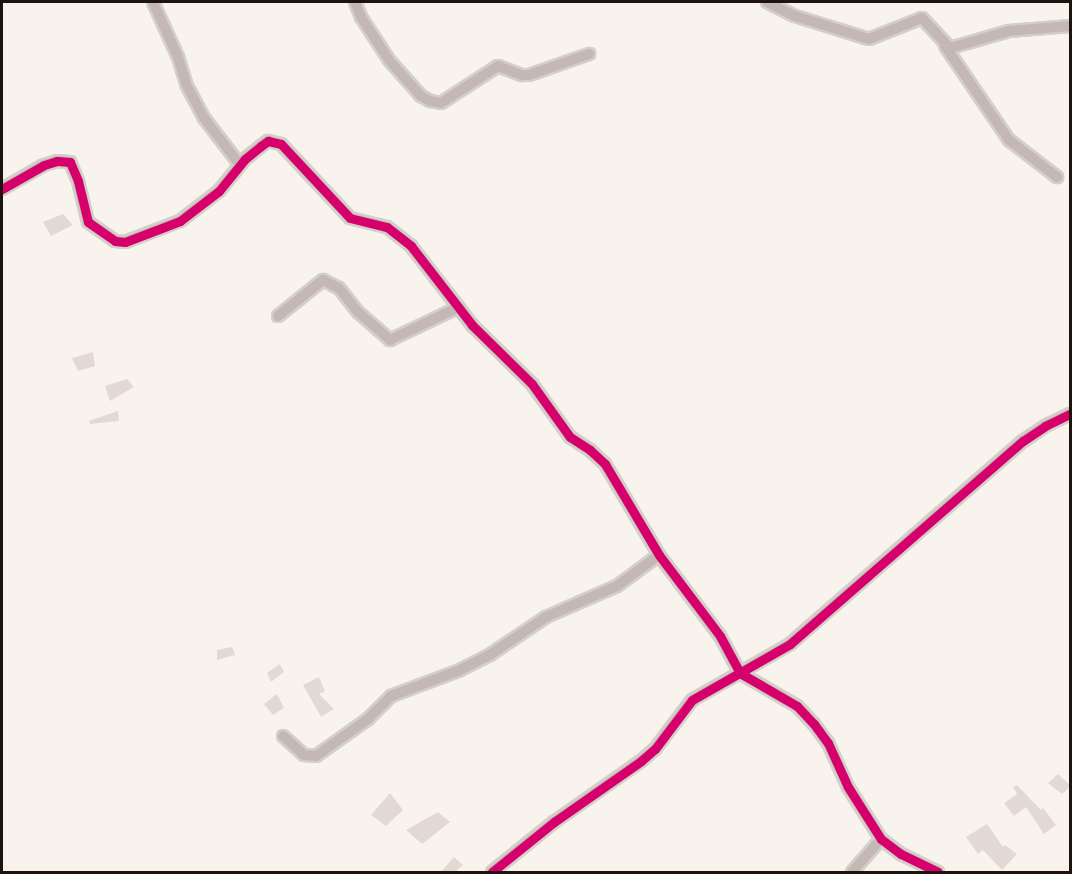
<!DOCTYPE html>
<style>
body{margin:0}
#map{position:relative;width:1072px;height:874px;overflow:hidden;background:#f9f3ee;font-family:"Alegreya Sans",sans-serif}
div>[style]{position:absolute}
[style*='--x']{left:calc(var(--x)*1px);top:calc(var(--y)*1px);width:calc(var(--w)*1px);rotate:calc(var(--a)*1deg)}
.building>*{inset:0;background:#e2d9d5}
.roads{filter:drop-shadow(2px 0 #d5cfcb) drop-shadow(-2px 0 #d5cfcb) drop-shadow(0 2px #d5cfcb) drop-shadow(0 -2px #d5cfcb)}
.minor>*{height:10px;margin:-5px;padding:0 5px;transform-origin:5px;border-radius:5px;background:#c3b8b4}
.cycleway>*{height:9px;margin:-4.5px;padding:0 4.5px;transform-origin:4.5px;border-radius:4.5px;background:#d6006c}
span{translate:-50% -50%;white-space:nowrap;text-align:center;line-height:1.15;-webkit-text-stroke:4.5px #fff;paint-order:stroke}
.frame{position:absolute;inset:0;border:3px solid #1e140d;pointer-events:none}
</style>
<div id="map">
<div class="building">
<i style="clip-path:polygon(63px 214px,73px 225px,51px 236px,43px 222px)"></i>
<i style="clip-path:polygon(93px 352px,95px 366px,78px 371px,72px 358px)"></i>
<i style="clip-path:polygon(127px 379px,134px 387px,110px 401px,105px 386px)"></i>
<i style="clip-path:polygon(118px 411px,119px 421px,90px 424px,89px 421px)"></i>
<i style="clip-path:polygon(232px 647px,235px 655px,217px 660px,217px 650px)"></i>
<i style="clip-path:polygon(280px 664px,284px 672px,271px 682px,267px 673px)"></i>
<i style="clip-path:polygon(319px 677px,325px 691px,319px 694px,334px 709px,321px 717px,303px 685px)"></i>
<i style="clip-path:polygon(277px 694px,284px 708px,273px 715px,264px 704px)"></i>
<i style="clip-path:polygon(1058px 774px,1071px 786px,1062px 794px,1048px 783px)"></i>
<i style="clip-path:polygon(1017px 785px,1041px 810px,1043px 808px,1056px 825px,1044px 834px,1026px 807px,1014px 816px,1004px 803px,1017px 794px,1013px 787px)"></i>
<i style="clip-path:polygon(390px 793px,403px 810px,386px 826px,371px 815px)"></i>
<i style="clip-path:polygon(438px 812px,450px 822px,422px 844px,406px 830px)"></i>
<i style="clip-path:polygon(987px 824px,1003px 847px,1005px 845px,1017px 854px,1002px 870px,983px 850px,978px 854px,966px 837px)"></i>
<i style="clip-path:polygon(454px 857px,463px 865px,454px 873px,440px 873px)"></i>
</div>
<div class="roads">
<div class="minor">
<i style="--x:153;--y:2;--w:60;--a:65.6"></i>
<i style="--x:178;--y:57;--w:28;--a:73"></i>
<i style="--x:186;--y:84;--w:38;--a:62"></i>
<i style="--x:204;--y:118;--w:59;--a:52.5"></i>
<i style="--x:355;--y:2;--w:16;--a:68"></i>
<i style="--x:361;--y:17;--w:51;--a:56.9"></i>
<i style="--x:389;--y:60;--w:48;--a:48.4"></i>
<i style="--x:421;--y:96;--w:10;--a:29"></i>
<i style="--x:430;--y:101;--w:11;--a:10"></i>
<i style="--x:441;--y:103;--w:68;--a:-33"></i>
<i style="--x:498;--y:66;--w:26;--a:21"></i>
<i style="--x:522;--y:75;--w:7;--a:0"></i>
<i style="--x:529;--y:75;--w:64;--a:-19.3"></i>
<i style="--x:767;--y:2;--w:31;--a:27"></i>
<i style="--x:795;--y:16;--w:77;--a:17.3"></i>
<i style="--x:869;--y:39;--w:57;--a:-21.6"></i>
<i style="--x:922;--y:18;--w:41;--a:47"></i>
<i style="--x:950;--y:48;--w:61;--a:-16.1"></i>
<i style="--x:1009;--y:31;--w:61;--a:-4.7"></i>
<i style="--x:945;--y:46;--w:114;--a:55.8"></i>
<i style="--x:1009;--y:140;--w:61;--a:37.6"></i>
<i style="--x:2;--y:189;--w:48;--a:-29.7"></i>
<i style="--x:44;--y:165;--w:14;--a:-17"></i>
<i style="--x:57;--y:161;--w:13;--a:4"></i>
<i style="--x:70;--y:162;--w:21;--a:67"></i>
<i style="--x:78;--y:181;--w:42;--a:76.3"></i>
<i style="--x:88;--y:222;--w:33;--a:35"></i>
<i style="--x:115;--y:241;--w:10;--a:6"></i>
<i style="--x:125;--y:242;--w:59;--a:-20.9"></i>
<i style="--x:180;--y:221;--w:49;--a:-37.6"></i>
<i style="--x:219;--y:191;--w:41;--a:-50.9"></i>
<i style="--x:245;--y:159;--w:21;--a:-39"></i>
<i style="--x:261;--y:146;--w:9;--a:-36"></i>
<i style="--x:268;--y:141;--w:13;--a:13"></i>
<i style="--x:281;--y:144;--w:101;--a:47"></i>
<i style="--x:350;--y:218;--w:38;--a:14"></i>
<i style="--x:387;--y:227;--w:31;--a:38"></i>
<i style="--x:411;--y:246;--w:100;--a:52.3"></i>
<i style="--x:472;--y:325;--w:84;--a:44.5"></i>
<i style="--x:532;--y:384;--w:65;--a:54.4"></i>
<i style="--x:570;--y:437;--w:24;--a:33"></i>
<i style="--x:590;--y:450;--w:21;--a:43"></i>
<i style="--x:605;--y:464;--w:106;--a:59.3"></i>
<i style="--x:659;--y:555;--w:101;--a:53"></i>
<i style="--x:720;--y:636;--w:42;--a:61.6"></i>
<i style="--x:740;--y:673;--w:66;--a:30.1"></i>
<i style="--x:797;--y:706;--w:25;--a:47"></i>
<i style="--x:814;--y:724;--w:24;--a:54"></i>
<i style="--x:828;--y:743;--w:48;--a:65.6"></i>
<i style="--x:848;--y:787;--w:62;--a:57.6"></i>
<i style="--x:881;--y:839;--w:25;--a:37"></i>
<i style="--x:901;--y:854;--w:41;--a:25.9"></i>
<i style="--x:278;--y:316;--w:58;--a:-38.7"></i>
<i style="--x:323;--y:280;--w:18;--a:27"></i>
<i style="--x:339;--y:288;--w:31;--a:52"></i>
<i style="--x:358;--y:312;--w:43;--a:41.2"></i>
<i style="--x:390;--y:340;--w:76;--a:-25.6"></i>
<i style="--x:283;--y:736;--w:28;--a:42"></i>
<i style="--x:304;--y:755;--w:12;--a:5"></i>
<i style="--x:316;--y:756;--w:64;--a:-35.4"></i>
<i style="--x:368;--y:719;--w:33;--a:-45"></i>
<i style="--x:391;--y:696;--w:72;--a:-20.5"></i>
<i style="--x:458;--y:671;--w:37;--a:-27"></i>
<i style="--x:491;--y:654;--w:66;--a:-33.9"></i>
<i style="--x:546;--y:617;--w:77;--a:-23.6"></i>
<i style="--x:617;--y:586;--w:52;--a:-36.4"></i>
<i style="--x:492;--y:872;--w:80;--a:-38.9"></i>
<i style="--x:554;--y:822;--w:106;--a:-35"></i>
<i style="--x:641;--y:761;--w:18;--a:-41"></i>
<i style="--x:655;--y:749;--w:61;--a:-52.9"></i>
<i style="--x:692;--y:700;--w:113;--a:-29.7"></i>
<i style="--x:790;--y:644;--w:309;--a:-41.1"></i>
<i style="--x:1023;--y:441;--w:27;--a:-34"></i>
<i style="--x:1045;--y:426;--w:28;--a:-26"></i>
<i style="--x:852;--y:872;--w:44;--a:-48.7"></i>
</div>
</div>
<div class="cycleway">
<i style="--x:2;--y:189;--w:48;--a:-29.7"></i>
<i style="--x:44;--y:165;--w:14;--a:-17"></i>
<i style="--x:57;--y:161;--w:13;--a:4"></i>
<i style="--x:70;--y:162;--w:21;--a:67"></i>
<i style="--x:78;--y:181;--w:42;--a:76.3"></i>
<i style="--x:88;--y:222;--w:33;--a:35"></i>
<i style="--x:115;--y:241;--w:10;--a:6"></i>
<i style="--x:125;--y:242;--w:59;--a:-20.9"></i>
<i style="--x:180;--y:221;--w:49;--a:-37.6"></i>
<i style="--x:219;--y:191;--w:41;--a:-50.9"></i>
<i style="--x:245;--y:159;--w:21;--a:-39"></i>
<i style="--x:261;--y:146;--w:9;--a:-36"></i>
<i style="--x:268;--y:141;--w:13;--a:13"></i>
<i style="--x:281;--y:144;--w:101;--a:47"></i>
<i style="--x:350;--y:218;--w:38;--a:14"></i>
<i style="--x:387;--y:227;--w:31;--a:38"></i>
<i style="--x:411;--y:246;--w:100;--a:52.3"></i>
<i style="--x:472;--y:325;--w:84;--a:44.5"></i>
<i style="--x:532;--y:384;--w:65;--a:54.4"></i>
<i style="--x:570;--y:437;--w:24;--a:33"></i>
<i style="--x:590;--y:450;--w:21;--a:43"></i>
<i style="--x:605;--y:464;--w:106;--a:59.3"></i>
<i style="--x:659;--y:555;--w:101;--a:53"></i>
<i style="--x:720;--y:636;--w:42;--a:61.6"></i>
<i style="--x:740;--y:673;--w:66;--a:30.1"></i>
<i style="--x:797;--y:706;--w:25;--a:47"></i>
<i style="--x:814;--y:724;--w:24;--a:54"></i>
<i style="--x:828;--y:743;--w:48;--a:65.6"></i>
<i style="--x:848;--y:787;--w:62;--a:57.6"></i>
<i style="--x:881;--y:839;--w:25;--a:37"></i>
<i style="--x:901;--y:854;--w:41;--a:25.9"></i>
<i style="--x:492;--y:872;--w:80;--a:-38.9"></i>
<i style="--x:554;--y:822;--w:106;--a:-35"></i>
<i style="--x:641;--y:761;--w:18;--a:-41"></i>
<i style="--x:655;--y:749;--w:61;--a:-52.9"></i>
<i style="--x:692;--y:700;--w:113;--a:-29.7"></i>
<i style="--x:790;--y:644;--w:309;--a:-41.1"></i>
<i style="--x:1023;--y:441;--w:27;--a:-34"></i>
<i style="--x:1045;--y:426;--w:28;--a:-26"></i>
</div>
<div class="frame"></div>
</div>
